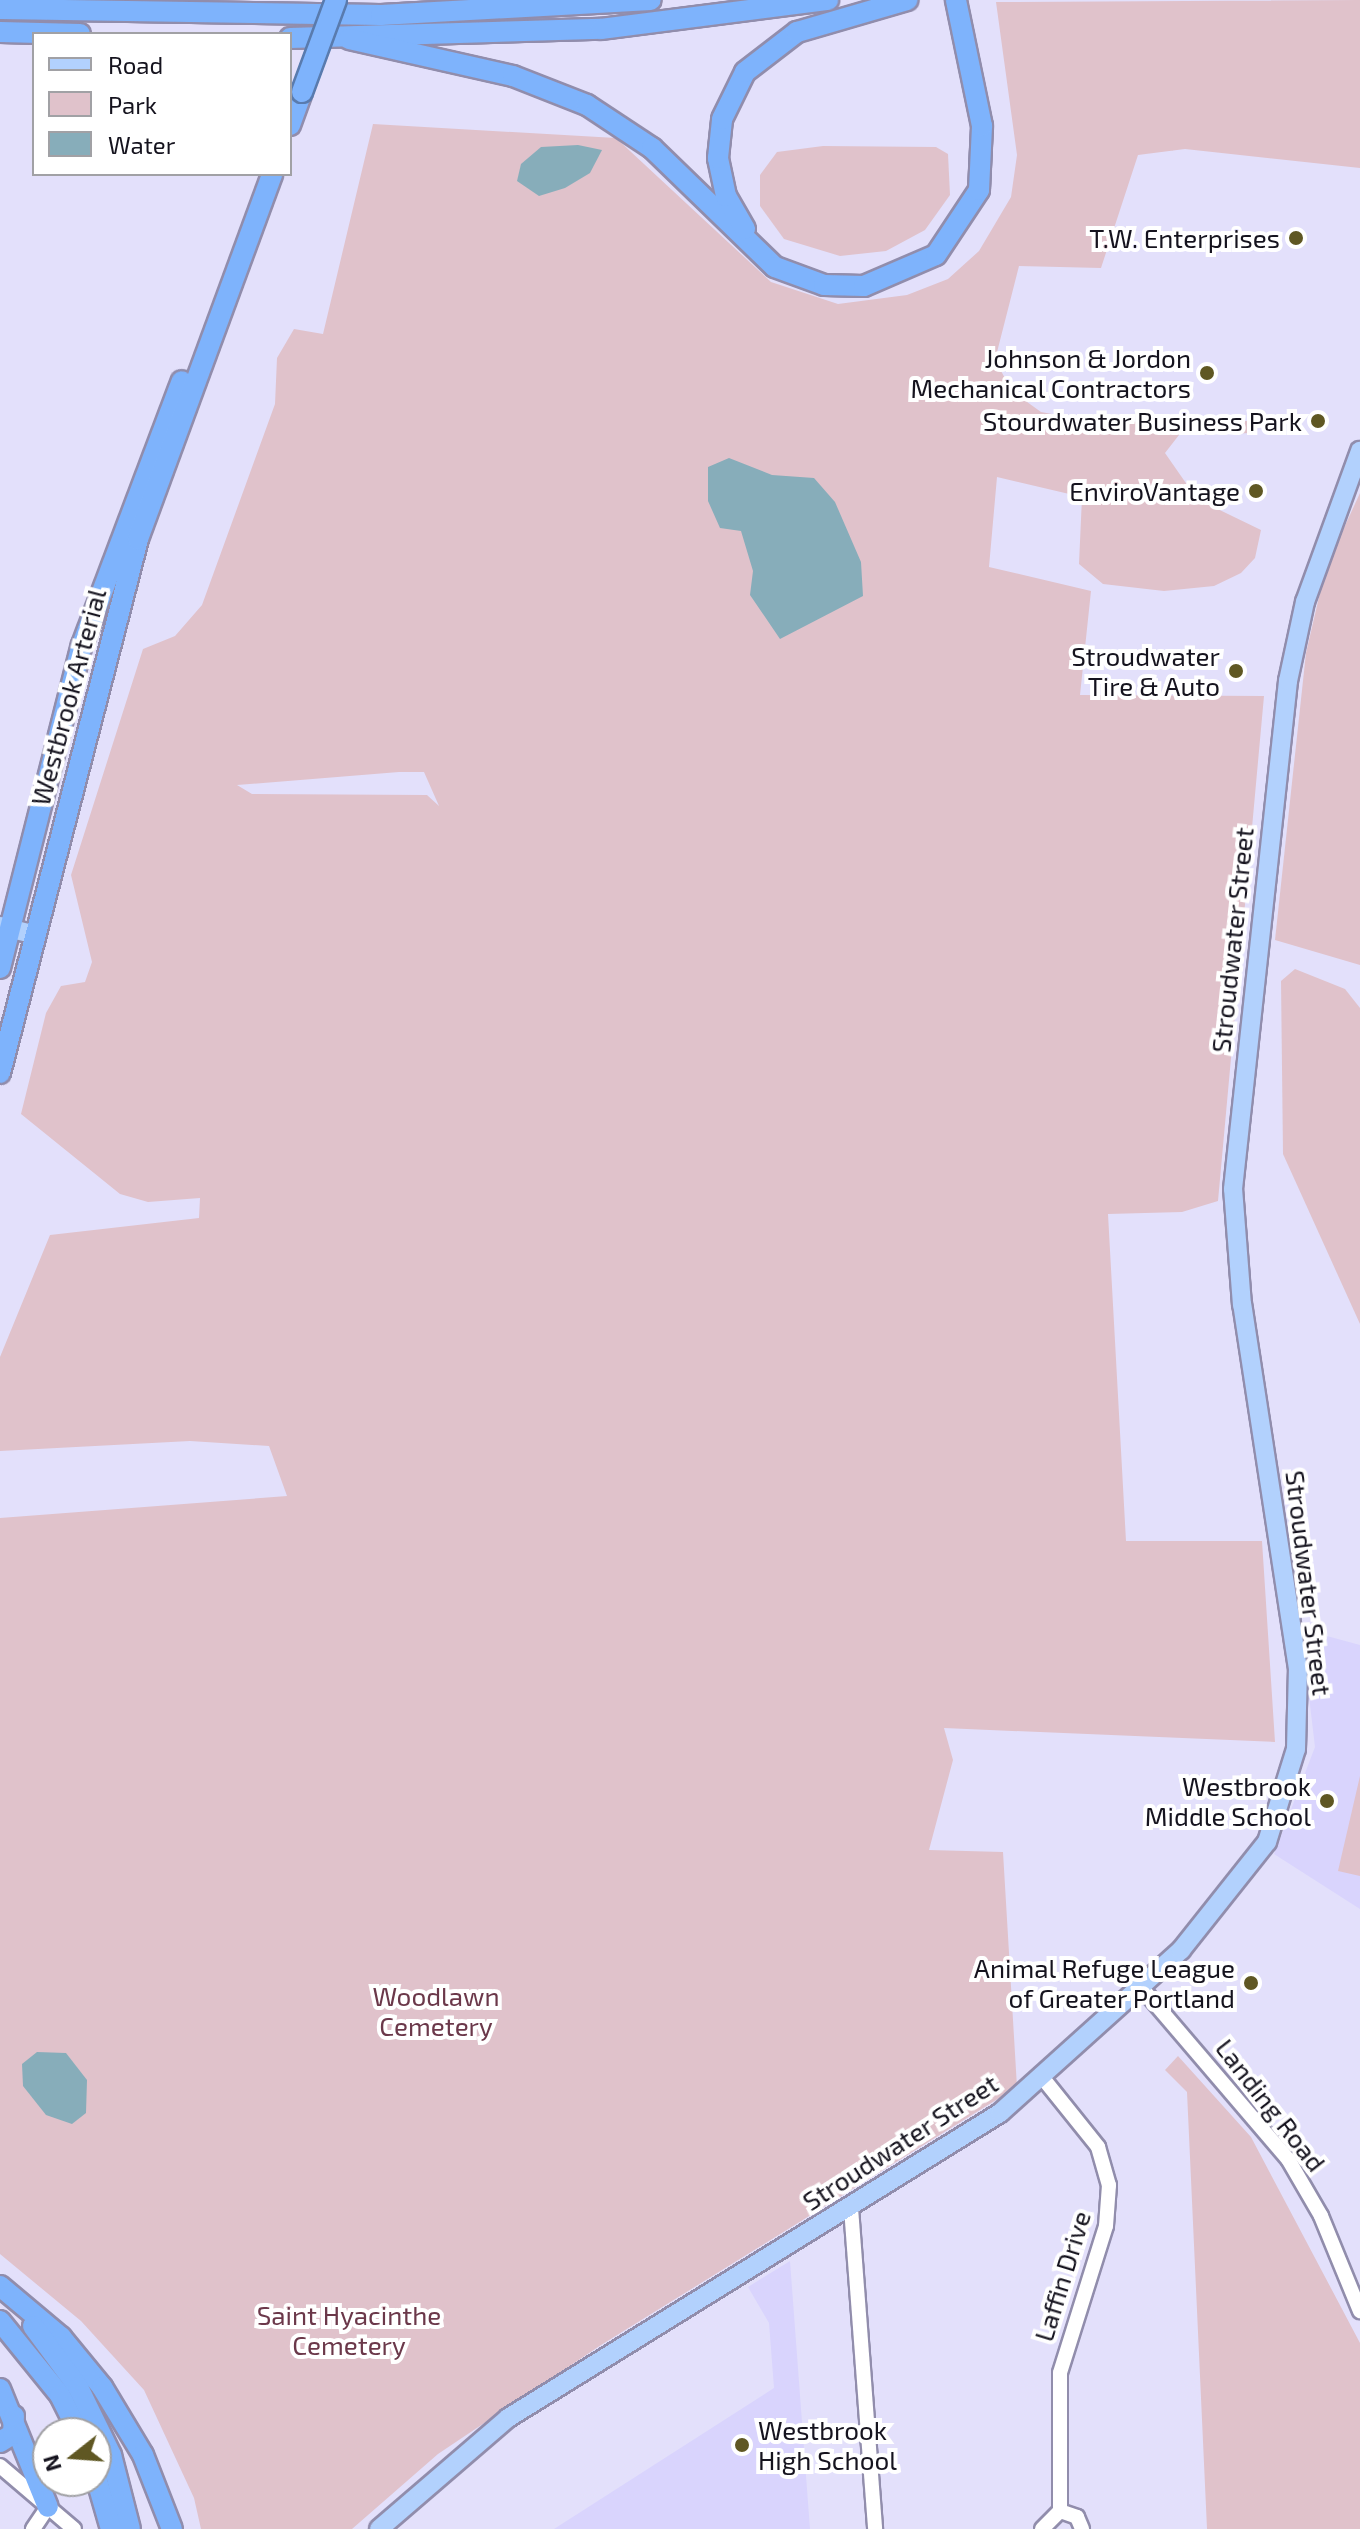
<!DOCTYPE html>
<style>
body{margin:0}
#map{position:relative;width:1360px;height:2529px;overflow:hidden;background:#e3e0fb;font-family:"Exo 2",sans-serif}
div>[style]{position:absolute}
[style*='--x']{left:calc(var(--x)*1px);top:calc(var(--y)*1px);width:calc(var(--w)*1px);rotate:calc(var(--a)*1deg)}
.built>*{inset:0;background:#d9d4fd}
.green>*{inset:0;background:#e0c2cb}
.water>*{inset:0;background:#87adba}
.roads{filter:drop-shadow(2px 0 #918dac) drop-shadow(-2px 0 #918dac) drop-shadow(0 2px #918dac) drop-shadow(0 -2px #918dac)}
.minor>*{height:14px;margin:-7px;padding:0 7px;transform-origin:7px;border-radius:7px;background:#fff}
.major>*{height:18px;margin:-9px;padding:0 9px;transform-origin:9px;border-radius:9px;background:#b2d1fd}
.highway>*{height:20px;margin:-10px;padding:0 10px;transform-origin:10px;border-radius:10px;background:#7eb3fc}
.bridges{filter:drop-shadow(2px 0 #597bae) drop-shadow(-2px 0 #597bae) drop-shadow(0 2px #597bae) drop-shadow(0 -2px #597bae)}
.highway-bridge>*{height:20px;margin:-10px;padding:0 10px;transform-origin:10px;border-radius:10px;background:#7eb3fc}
.dots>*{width:22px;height:22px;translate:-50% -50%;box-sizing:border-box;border:4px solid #fff;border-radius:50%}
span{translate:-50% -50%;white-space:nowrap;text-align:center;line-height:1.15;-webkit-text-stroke:8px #fff;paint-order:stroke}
.poi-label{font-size:26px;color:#15131e}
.right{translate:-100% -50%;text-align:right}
.left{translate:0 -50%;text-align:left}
.street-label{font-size:26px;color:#15131e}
.park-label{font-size:26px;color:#6b384a}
.legend{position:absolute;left:32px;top:32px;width:260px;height:144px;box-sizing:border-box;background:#fff;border:2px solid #a1a1a5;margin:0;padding:10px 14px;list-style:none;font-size:24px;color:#15131e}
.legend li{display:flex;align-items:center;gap:16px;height:40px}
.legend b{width:40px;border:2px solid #a1a1a5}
.north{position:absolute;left:32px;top:2417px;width:80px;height:80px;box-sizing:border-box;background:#fff;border:2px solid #a1a1a5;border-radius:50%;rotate:253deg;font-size:22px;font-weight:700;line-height:32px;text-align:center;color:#15131e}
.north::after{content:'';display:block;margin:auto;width:28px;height:36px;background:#5f5723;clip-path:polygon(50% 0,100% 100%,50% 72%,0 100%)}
</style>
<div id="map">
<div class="built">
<i style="clip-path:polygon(1301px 1629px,1360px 1645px,1360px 1909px,1274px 1854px,1315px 1747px)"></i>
<i style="clip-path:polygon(790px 2261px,810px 2529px,554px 2529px,774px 2388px,769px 2323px,748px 2287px)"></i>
</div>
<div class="green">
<i style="clip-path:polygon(evenodd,1360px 0,1360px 168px,1185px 149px,1138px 155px,1101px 268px,1019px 266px,995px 360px,1012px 391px,1041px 412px,1096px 422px,1255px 421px,1254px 433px,1179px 435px,1165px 453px,1197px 499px,1261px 530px,1255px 558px,1241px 573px,1214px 586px,1164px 591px,1103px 584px,1079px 564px,1082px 497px,997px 477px,989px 567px,1091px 591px,1080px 695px,1264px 696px,1218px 1201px,1182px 1212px,1108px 1214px,1126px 1541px,1262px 1541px,1275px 1742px,944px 1728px,953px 1760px,929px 1850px,1003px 1852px,1017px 2087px,601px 2345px,438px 2454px,352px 2529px,201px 2529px,194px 2498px,144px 2390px,81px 2321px,0 2254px,0 1518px,287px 1496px,269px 1446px,190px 1441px,0 1451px,0 1357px,50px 1235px,199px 1218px,200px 1198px,148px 1202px,120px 1194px,21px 1114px,46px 1013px,61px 986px,85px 982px,92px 962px,71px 875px,143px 649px,175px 636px,202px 605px,275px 404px,277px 358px,294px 329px,323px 334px,373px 124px,616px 138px,771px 282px,838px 304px,907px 295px,948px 279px,979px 251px,1011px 197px,1017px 155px,996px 2px,1360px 0,399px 772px,424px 772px,439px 806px,427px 795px,252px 794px,237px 785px,399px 772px)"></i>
<i style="clip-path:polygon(823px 146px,936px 147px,948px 154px,950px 195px,925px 230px,886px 251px,840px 256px,784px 239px,760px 206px,760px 175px,777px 152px)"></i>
<i style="clip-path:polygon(1360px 493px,1360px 965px,1275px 940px,1306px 653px,1326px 567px)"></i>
<i style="clip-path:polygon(1295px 969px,1345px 989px,1360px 1008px,1360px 1324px,1283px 1154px,1281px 981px)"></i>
<i style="clip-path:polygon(1360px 1776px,1360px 1876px,1338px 1871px)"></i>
<i style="clip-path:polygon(1178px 2056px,1251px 2137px,1360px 2343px,1360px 2529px,1207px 2529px,1187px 2092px,1165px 2070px)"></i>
</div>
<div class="water">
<i style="clip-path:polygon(578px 145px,602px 150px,590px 173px,565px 188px,539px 196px,517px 181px,521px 164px,541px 147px)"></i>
<i style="clip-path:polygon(729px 458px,772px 475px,814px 478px,835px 502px,861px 562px,863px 596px,780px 639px,750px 595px,753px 571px,741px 531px,720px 528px,708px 501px,708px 467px)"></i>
<i style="clip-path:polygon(37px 2052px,66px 2053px,87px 2080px,86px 2113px,72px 2124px,46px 2115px,23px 2086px,22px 2064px)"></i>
</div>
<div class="roads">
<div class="minor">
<i style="--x:1141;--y:1987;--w:226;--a:49.5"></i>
<i style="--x:1288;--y:2159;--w:66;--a:59.9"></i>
<i style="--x:1321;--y:2216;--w:103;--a:67.7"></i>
<i style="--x:1042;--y:2077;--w:90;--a:51.3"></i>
<i style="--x:1098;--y:2147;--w:40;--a:74"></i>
<i style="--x:1109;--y:2185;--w:41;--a:94.2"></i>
<i style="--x:1106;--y:2226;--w:154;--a:107.4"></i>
<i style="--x:1060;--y:2373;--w:138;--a:90"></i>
<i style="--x:851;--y:2208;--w:322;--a:85.7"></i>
<i style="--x:0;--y:2466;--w:97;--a:40.4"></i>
<i style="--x:33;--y:2529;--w:27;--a:-56"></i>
<i style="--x:1042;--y:2529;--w:25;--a:-45"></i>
<i style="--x:1060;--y:2511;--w:18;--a:19"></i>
<i style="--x:1077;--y:2517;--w:13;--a:67"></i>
</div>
<div class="major">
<i style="--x:0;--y:926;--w:34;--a:14"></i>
<i style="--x:379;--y:2529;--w:170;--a:-40.7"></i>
<i style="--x:508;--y:2418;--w:579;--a:-31.8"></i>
<i style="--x:1000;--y:2113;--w:244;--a:-42"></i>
<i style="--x:1181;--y:1950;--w:138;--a:-51.5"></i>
<i style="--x:1267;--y:1842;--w:97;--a:-72.7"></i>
<i style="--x:1296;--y:1749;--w:80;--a:-88.6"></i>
<i style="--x:1298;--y:1669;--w:368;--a:-98.7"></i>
<i style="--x:1242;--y:1305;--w:116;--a:-94.4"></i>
<i style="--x:1233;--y:1189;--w:511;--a:-83.82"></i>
<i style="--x:1288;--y:681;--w:81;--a:-77.9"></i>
<i style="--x:1305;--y:602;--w:161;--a:-70"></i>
</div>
<div class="highway">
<i style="--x:0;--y:9;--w:381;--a:0.9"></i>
<i style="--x:381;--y:15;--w:270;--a:-3.2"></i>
<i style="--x:0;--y:32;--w:80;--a:1.4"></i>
<i style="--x:290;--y:38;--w:311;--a:-1.7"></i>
<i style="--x:601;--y:29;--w:229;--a:-7.3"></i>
<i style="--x:349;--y:39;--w:168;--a:12.7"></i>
<i style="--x:513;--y:76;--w:79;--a:21.4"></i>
<i style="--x:587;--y:105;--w:78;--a:33.5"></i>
<i style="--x:652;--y:148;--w:171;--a:44.1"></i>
<i style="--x:775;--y:267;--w:52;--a:20.2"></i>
<i style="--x:824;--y:285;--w:40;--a:1.4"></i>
<i style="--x:864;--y:286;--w:78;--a:-23.3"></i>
<i style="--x:936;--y:255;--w:78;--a:-56.5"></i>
<i style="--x:979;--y:190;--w:64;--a:-87.3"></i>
<i style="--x:982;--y:126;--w:129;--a:-101.7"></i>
<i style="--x:290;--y:125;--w:35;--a:-70"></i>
<i style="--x:745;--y:229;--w:38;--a:-120"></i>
<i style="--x:726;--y:196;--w:39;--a:-102"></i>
<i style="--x:718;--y:158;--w:39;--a:-84"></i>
<i style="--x:722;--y:119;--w:52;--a:-63.9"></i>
<i style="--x:745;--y:72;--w:66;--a:-37.6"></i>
<i style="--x:797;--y:32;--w:115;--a:-16.2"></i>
<i style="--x:0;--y:968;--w:333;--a:-75.8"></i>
<i style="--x:82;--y:645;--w:282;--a:-69.3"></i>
<i style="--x:0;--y:1073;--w:552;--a:-75.51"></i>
<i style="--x:138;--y:539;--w:389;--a:-69.8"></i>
<i style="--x:0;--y:2286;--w:80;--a:39.9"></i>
<i style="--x:61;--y:2337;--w:65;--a:50.6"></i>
<i style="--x:102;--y:2387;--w:79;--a:58.9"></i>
<i style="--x:143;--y:2455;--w:79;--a:68.6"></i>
<i style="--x:0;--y:2321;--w:95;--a:51"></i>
<i style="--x:60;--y:2395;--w:42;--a:63.4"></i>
<i style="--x:33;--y:2326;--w:76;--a:53.6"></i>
<i style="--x:78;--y:2387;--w:76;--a:64.1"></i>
<i style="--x:111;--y:2455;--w:76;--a:75.6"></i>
<i style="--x:0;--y:2389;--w:127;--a:67.9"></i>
<i style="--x:0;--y:2442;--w:15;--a:-32"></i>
<i style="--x:13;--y:2434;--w:18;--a:-87"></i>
<i style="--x:96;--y:2477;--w:54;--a:73.9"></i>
</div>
</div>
<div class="bridges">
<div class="highway-bridge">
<i style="--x:302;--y:92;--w:98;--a:-69.7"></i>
</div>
</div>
<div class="dots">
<i style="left:1296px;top:238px;background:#5f5723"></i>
<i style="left:1207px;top:373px;background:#5f5723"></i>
<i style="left:1318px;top:421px;background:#5f5723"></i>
<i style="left:1256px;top:491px;background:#5f5723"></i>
<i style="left:1236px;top:671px;background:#5f5723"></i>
<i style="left:1327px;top:1801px;background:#5f5723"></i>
<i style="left:1251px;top:1983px;background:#5f5723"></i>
<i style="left:742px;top:2445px;background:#5f5723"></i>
</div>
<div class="poi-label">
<span class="right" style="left:1280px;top:238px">T.W. Enterprises</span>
<span class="right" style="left:1191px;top:373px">Johnson &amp; Jordon<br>Mechanical Contractors</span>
<span class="right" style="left:1302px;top:421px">Stourdwater Business Park</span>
<span class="right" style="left:1240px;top:491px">EnviroVantage</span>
<span class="right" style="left:1220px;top:671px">Stroudwater<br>Tire &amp; Auto</span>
<span class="right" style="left:1311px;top:1801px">Westbrook<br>Middle School</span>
<span class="right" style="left:1235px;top:1983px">Animal Refuge League<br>of Greater Portland</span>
<span class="left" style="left:758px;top:2445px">Westbrook<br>High School</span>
</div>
<div class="street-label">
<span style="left:68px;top:697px;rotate:-75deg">Westbrook Arterial</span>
<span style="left:1232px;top:940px;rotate:-84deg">Stroudwater Street</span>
<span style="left:1309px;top:1583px;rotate:83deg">Stroudwater Street</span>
<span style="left:1271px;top:2105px;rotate:52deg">Landing Road</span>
<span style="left:900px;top:2142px;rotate:-33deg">Stroudwater Street</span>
<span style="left:1062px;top:2276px;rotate:-73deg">Laffin Drive</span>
</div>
<div class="park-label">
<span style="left:436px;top:2011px">Woodlawn<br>Cemetery</span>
<span style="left:349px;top:2330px">Saint Hyacinthe<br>Cemetery</span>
</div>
<ul class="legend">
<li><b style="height:10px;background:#b2d1fd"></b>Road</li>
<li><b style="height:22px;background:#e0c2cb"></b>Park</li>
<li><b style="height:22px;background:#87adba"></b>Water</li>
</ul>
<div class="north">N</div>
</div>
